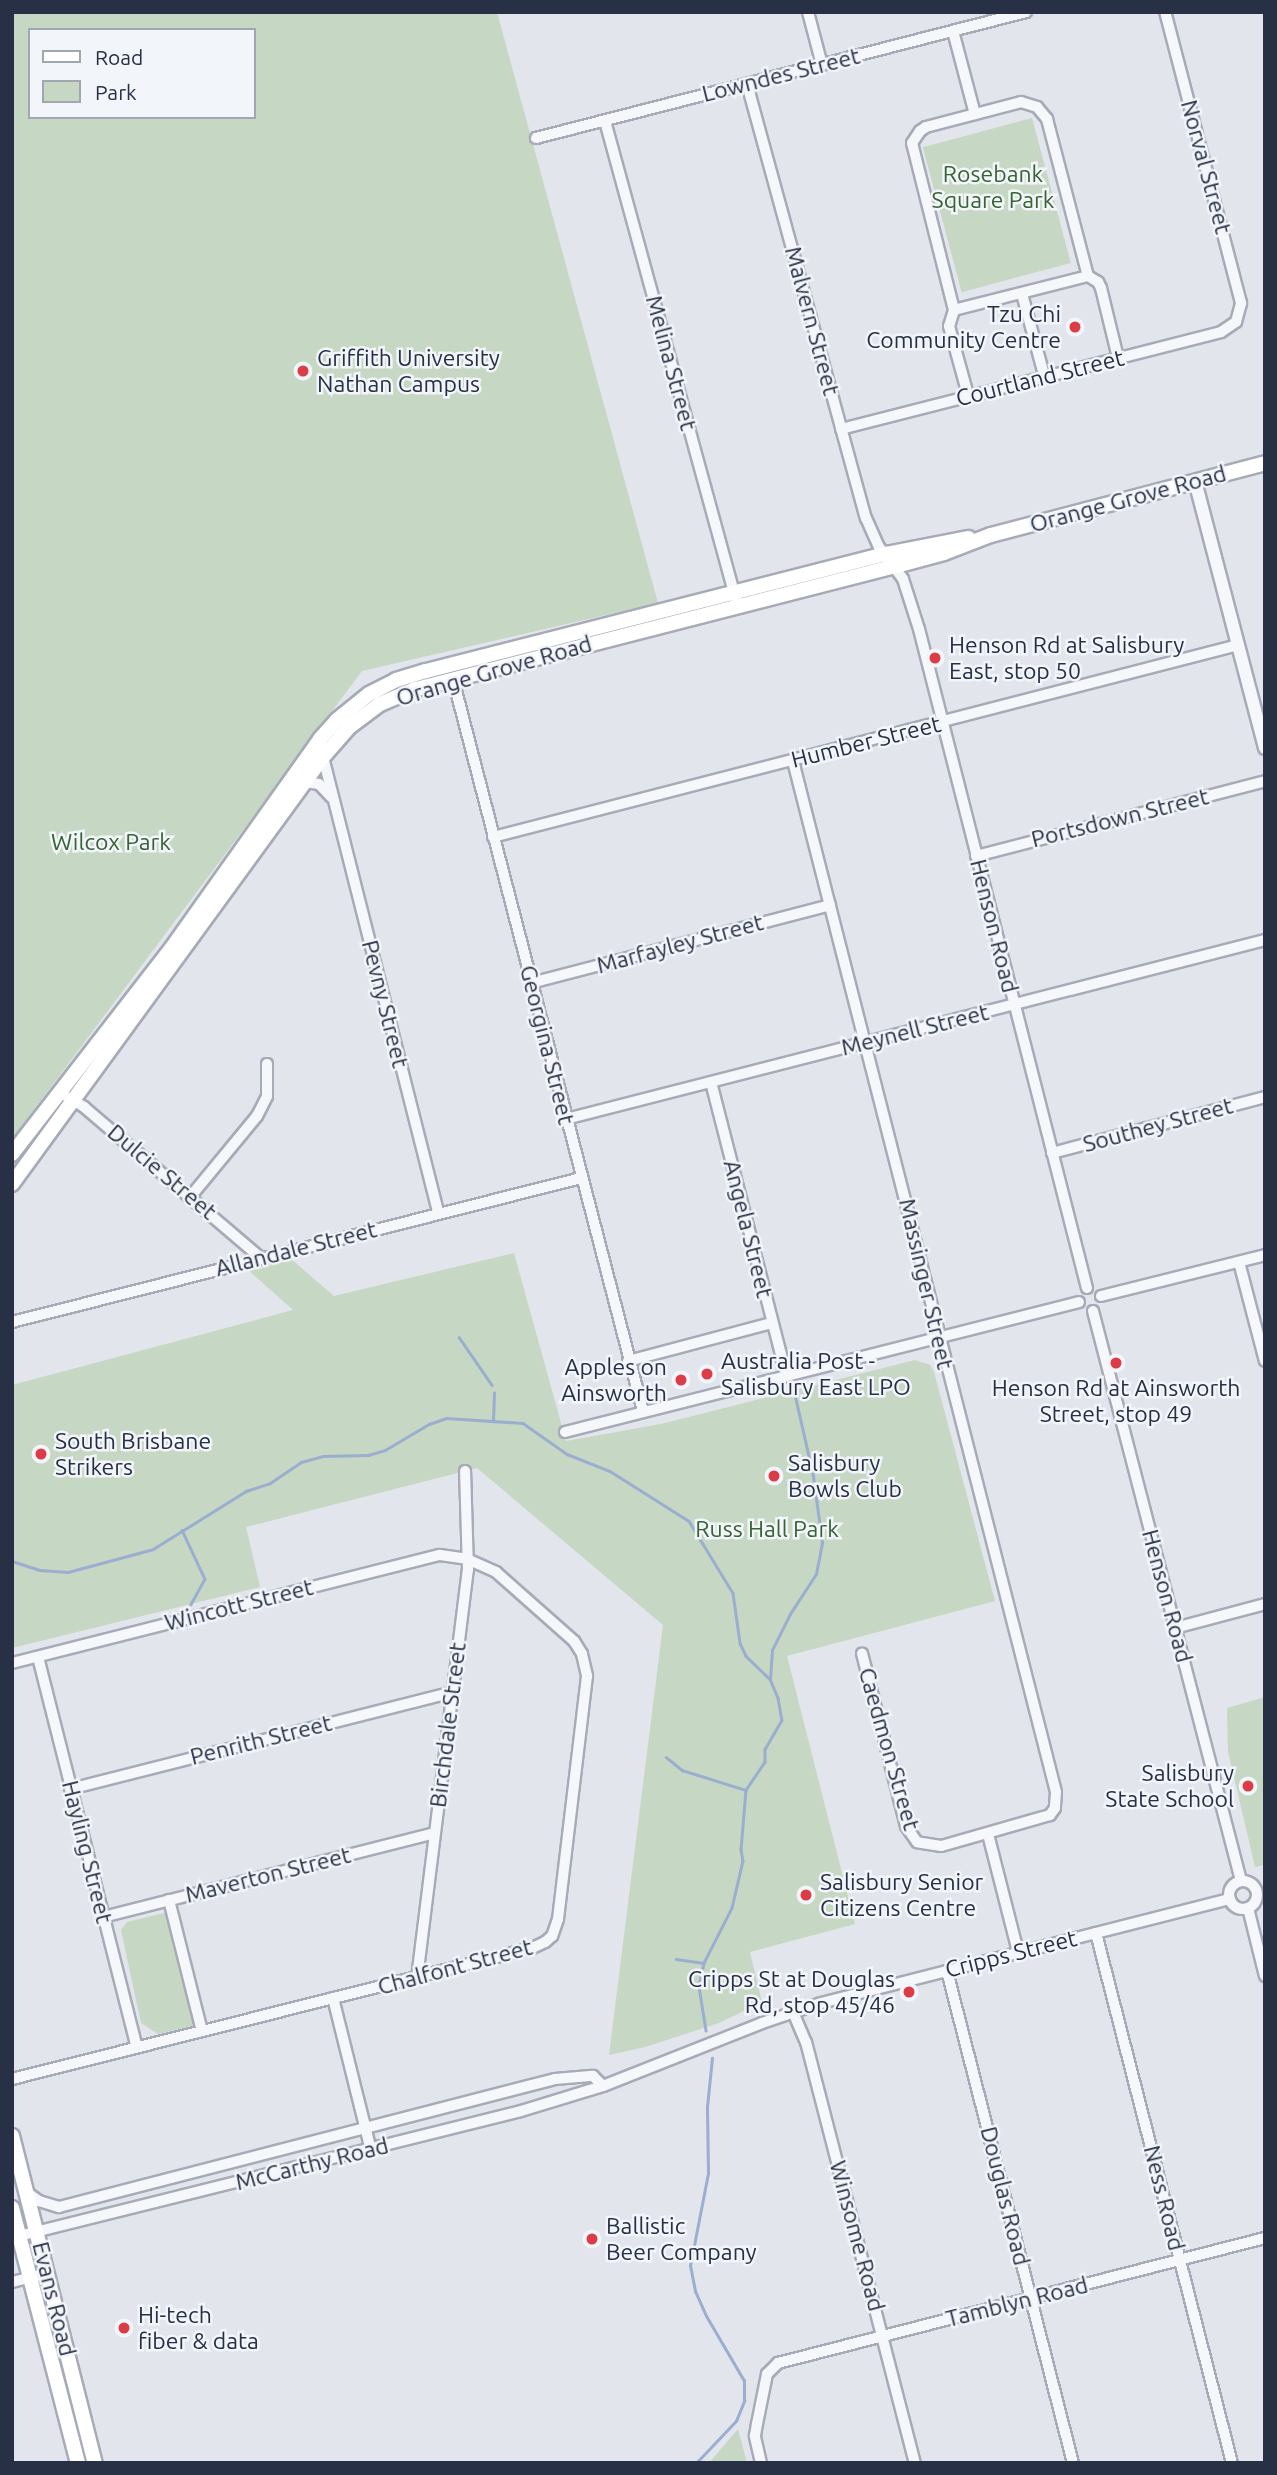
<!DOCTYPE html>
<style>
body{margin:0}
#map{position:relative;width:1277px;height:2475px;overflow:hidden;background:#e2e5ec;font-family:Ubuntu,sans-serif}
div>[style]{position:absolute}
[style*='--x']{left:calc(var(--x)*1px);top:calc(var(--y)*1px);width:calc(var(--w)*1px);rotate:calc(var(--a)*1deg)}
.green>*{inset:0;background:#c6d7c3;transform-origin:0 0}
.stream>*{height:2.5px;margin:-1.25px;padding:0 1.25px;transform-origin:1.25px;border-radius:1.25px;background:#9aafcf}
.roads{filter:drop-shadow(2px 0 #a6abb7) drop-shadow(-2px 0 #a6abb7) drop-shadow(0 2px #a6abb7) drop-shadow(0 -2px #a6abb7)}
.minor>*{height:10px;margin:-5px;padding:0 5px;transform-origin:5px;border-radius:5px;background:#f6f7fa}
.minor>.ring{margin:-5px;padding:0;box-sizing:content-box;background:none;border:10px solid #f6f7fa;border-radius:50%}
.tertiary>*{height:12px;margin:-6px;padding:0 6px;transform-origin:6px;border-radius:6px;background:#f6f7fa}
.secondary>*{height:14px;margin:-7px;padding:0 7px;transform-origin:7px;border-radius:7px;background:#fff}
.dots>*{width:19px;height:19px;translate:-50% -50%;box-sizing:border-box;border:4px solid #f2f5f9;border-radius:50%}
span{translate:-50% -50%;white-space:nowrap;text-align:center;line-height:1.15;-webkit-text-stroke:5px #f2f5f9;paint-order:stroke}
.street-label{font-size:23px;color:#283046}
.park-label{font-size:23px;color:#386334}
.poi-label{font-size:23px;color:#283046}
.right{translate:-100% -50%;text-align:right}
.left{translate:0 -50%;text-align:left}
.frame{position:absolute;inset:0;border:14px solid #283046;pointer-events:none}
.legend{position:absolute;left:28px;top:28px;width:228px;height:91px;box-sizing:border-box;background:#f2f5f9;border:2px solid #a1a6b1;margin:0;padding:9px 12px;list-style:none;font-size:21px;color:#283046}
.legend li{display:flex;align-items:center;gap:14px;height:35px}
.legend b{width:35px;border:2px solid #a1a6b1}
</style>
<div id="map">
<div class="green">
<i style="clip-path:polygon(evenodd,12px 12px,497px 12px,658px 603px,362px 671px,12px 1139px,12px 12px,30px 30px,254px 30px,254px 117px,30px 117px,30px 30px)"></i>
<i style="left:1032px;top:118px;width:150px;height:113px;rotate:75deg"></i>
<i style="clip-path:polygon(514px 1253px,566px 1441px,661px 1424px,915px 1360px,930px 1365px,934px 1372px,995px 1601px,787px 1656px,855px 1924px,750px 1952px,762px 2002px,719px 2023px,645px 2047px,609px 2055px,663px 1625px,477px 1468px,246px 1527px,260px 1587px,12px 1648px,12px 1385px,293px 1310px,248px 1270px,291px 1259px,334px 1296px)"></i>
<i style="clip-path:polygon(1265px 1697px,1265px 1865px,1255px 1867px,1228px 1751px,1227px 1708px)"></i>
<i style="clip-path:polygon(164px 1913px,168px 1916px,194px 2022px,192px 2026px,158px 2034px,141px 2023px,121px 1930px,127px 1922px)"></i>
<i style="clip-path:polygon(738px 2429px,747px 2463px,709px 2463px)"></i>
</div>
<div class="stream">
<i style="--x:459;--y:1337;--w:58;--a:55.5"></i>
<i style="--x:493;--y:1421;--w:28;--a:-88"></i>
<i style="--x:182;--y:1530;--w:54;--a:64.9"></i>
<i style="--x:205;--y:1579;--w:29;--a:119"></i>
<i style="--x:12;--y:1561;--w:28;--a:18"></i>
<i style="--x:39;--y:1570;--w:29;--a:4"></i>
<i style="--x:68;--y:1572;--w:88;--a:-15.1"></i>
<i style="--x:153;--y:1549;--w:110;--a:-31.9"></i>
<i style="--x:246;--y:1491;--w:25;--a:-18"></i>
<i style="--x:270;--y:1483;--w:37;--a:-34"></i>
<i style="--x:301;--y:1462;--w:23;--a:-15"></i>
<i style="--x:323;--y:1456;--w:45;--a:-1.3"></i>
<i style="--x:368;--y:1455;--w:18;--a:-16"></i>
<i style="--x:385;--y:1450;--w:51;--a:-30.6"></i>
<i style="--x:429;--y:1424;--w:18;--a:-19"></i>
<i style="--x:446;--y:1418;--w:77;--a:3.7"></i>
<i style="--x:523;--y:1423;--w:54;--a:35.2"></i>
<i style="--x:567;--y:1454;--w:46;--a:21.6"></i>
<i style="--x:610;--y:1471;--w:93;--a:32.3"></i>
<i style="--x:689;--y:1521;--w:84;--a:58.6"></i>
<i style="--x:733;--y:1593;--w:50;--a:82"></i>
<i style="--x:740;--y:1643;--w:14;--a:65"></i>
<i style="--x:746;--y:1656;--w:33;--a:44"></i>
<i style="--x:770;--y:1679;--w:21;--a:67"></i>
<i style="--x:778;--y:1698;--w:22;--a:80"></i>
<i style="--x:782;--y:1720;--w:34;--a:120"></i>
<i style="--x:765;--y:1749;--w:13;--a:90"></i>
<i style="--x:765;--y:1762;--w:34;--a:124"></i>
<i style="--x:746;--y:1790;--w:59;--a:94.8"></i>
<i style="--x:741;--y:1849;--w:12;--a:81"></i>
<i style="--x:743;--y:1861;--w:48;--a:103.2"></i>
<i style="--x:732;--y:1908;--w:62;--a:117"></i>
<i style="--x:704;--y:1963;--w:25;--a:102"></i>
<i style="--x:699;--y:1987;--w:44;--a:80.8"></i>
<i style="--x:770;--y:1679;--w:29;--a:-86"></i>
<i style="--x:772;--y:1650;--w:40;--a:-63.4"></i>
<i style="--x:790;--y:1614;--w:48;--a:-57"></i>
<i style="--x:816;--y:1574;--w:32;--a:-79"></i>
<i style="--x:822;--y:1543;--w:68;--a:-97.7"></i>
<i style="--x:813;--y:1476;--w:81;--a:-102.8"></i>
<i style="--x:666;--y:1757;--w:21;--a:39"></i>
<i style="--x:682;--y:1770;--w:67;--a:17.4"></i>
<i style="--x:676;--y:1959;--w:28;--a:8"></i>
<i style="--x:696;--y:2463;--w:58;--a:-46.4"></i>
<i style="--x:736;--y:2421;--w:22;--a:-68"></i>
<i style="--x:744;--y:2401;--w:20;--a:-90"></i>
<i style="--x:744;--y:2381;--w:75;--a:-120.3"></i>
<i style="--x:706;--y:2316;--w:27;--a:-114"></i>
<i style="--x:695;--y:2291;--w:25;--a:-101"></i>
<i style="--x:690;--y:2266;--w:95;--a:-79"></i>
<i style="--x:708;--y:2173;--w:66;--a:-90.9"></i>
<i style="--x:707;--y:2107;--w:49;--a:-84.2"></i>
</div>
<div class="roads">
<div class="minor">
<i style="--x:808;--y:12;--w:55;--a:75.2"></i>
<i style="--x:953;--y:31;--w:86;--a:75.2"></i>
<i style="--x:747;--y:84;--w:450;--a:74.7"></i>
<i style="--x:866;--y:518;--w:32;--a:66"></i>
<i style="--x:879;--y:547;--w:40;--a:53"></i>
<i style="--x:903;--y:579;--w:52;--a:72.3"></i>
<i style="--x:919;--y:629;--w:680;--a:75.7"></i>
<i style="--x:1021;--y:102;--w:17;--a:17"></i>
<i style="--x:1037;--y:107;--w:16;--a:50"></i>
<i style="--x:1047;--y:119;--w:162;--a:75.4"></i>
<i style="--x:1088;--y:276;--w:138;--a:165.8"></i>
<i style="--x:954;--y:310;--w:172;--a:-104.1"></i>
<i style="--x:912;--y:143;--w:14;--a:-56"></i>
<i style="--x:920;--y:131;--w:7;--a:-34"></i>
<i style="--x:926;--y:127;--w:98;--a:-14.7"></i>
<i style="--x:605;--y:121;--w:496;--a:74.7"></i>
<i style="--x:536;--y:138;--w:506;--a:-14.42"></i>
<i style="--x:1088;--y:276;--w:12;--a:31"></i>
<i style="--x:1098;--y:282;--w:7;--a:63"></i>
<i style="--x:1101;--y:288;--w:72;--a:76.3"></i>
<i style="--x:1022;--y:294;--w:84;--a:74.8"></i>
<i style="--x:954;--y:310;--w:17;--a:107"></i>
<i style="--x:949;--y:326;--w:72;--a:74.6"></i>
<i style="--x:841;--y:429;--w:392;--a:-14.3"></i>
<i style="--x:1221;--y:332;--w:18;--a:-34"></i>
<i style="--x:1236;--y:322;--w:20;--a:-75"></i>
<i style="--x:1241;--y:303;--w:301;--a:-104.6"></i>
<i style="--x:453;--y:679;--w:756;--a:75.45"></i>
<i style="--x:323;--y:757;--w:469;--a:75.8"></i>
<i style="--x:793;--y:761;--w:1064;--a:75.69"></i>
<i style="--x:1056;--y:1792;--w:16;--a:94"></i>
<i style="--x:1055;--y:1808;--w:9;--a:126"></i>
<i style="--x:1050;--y:1815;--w:113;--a:164.1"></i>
<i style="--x:941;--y:1846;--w:24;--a:-171"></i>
<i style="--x:917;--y:1842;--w:19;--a:-125"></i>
<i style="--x:906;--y:1826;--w:178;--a:-104.3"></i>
<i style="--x:305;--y:782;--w:14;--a:8"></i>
<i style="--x:319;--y:784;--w:18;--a:47"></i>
<i style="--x:493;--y:837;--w:769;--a:-14.45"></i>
<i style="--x:976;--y:856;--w:299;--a:-14.5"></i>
<i style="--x:531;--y:983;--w:309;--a:-14.6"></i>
<i style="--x:711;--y:1082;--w:302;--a:75.6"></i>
<i style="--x:67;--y:1097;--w:20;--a:30"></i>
<i style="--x:84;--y:1107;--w:233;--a:40.5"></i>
<i style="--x:566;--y:1119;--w:722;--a:-14.36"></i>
<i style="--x:1052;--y:1153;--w:220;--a:-14.7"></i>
<i style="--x:191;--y:1196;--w:104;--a:-50.5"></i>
<i style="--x:257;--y:1116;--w:22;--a:-63"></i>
<i style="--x:267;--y:1096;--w:32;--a:-90"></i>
<i style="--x:1239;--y:1262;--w:102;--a:75.3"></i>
<i style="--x:1101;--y:1296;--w:169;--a:-14"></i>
<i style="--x:1093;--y:1311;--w:589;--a:75.44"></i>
<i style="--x:12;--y:1322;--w:587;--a:-14.2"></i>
<i style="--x:628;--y:1361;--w:149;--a:-14.8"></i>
<i style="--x:565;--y:1432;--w:530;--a:-14.19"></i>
<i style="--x:1175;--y:1628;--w:93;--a:-14.9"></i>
<i style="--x:38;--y:1657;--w:402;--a:75.8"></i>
<i style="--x:12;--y:1663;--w:441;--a:-14.2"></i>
<i style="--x:440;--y:1555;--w:27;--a:8"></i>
<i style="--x:467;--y:1559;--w:32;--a:24"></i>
<i style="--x:496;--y:1572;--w:104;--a:41.5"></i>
<i style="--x:574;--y:1641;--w:15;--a:58"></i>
<i style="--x:582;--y:1654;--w:23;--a:77"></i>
<i style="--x:587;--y:1676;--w:245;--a:96.8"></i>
<i style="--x:558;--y:1919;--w:18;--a:109"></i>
<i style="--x:552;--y:1936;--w:9;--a:139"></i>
<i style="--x:545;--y:1942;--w:14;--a:155"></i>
<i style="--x:532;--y:1948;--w:536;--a:165.86"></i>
<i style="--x:70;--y:1789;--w:394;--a:-14.2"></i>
<i style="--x:988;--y:1834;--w:122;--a:75.7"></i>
<i class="ring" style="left:1229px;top:1881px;width:18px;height:18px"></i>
<i style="--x:169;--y:1900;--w:135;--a:75.9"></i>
<i style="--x:1248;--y:1908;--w:70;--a:76"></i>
<i style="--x:103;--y:1917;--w:341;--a:-14.2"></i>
<i style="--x:1096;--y:1933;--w:547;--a:75.61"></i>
<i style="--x:947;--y:1971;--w:508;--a:75.64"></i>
<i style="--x:417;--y:1978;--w:411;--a:-82.9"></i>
<i style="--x:468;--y:1570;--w:99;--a:-91.7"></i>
<i style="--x:333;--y:1998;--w:157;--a:76"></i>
<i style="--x:793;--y:2012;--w:33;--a:67"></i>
<i style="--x:806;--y:2042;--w:435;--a:75.5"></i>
<i style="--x:28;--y:2193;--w:14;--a:36"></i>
<i style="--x:39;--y:2201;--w:21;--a:17"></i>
<i style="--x:59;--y:2207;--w:512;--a:-14.47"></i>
<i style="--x:555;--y:2079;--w:38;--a:-5"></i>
<i style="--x:593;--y:2076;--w:14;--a:45"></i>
<i style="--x:19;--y:2236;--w:517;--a:-13.98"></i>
<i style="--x:521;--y:2111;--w:86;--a:-17"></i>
<i style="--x:603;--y:2086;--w:171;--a:-21.6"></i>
<i style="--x:762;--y:2023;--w:62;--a:-18.7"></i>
<i style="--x:821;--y:2003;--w:422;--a:-14.3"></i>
<i style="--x:12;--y:2282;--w:37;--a:-14"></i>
<i style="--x:761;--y:2463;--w:28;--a:-103"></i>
<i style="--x:755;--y:2436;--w:12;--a:-81"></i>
<i style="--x:757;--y:2424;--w:51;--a:-78.7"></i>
<i style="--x:767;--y:2374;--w:16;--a:-45"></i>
<i style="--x:778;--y:2363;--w:503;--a:-14.4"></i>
</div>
<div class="tertiary">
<i style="--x:1195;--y:481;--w:276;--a:75.3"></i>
</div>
<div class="secondary">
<i style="--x:12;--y:1154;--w:259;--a:-52.2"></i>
<i style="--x:171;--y:949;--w:257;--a:-54.6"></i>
<i style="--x:320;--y:739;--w:25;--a:-48"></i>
<i style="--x:337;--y:720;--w:41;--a:-39.1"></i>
<i style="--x:369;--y:694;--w:30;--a:-27"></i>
<i style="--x:396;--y:680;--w:31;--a:-17"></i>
<i style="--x:426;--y:671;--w:475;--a:-14.3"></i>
<i style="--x:886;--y:554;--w:84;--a:-11"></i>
<i style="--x:12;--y:1184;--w:528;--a:-53.93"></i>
<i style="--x:323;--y:757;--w:38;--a:-49"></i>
<i style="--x:348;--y:728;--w:40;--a:-37"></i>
<i style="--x:380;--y:704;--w:39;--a:-23"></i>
<i style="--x:416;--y:689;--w:496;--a:-14.4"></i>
<i style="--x:896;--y:566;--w:50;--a:-15.2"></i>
<i style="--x:944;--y:553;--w:50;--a:-21"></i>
<i style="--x:991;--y:535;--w:283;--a:-14.7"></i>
<i style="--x:12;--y:2136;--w:337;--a:75.8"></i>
<i style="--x:12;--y:2208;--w:263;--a:75.5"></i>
</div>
</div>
<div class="dots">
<i style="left:1075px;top:327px;background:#dc3c45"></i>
<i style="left:303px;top:371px;background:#dc3c45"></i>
<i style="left:935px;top:658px;background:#dc3c45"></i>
<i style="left:1116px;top:1363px;background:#dc3c45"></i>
<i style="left:707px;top:1374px;background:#dc3c45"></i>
<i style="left:681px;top:1380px;background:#dc3c45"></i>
<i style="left:41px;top:1454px;background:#dc3c45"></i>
<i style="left:774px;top:1476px;background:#dc3c45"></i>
<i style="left:1248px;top:1786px;background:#dc3c45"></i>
<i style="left:806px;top:1895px;background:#dc3c45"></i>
<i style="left:909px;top:1992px;background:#dc3c45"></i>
<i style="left:592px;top:2239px;background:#dc3c45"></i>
<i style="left:124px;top:2328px;background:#dc3c45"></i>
</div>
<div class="street-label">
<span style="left:781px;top:75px;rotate:-14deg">Lowndes Street</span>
<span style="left:1206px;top:167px;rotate:75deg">Norval Street</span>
<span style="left:812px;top:321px;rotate:75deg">Malvern Street</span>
<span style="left:671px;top:363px;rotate:75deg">Melina Street</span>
<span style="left:1040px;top:378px;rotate:-14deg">Courtland Street</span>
<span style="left:1128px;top:499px;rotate:-15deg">Orange Grove Road</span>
<span style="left:494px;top:671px;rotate:-16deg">Orange Grove Road</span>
<span style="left:866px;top:742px;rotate:-14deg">Humber Street</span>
<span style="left:1120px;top:818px;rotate:-14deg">Portsdown Street</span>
<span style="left:994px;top:926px;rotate:76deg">Henson Road</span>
<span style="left:680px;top:944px;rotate:-15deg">Marfayley Street</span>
<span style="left:385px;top:1004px;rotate:76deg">Pevny Street</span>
<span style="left:915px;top:1030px;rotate:-14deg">Meynell Street</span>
<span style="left:547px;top:1045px;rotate:76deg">Georgina Street</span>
<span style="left:1158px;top:1125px;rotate:-15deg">Southey Street</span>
<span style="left:162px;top:1172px;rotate:40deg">Dulcie Street</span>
<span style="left:748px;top:1229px;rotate:76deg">Angela Street</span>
<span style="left:296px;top:1249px;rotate:-14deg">Allandale Street</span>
<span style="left:926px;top:1284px;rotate:77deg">Massinger Street</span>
<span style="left:1167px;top:1596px;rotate:75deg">Henson Road</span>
<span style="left:239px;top:1605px;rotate:-14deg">Wincott Street</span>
<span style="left:448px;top:1725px;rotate:-83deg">Birchdale Street</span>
<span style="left:261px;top:1740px;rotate:-14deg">Penrith Street</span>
<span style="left:889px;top:1749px;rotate:74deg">Caedmon Street</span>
<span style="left:87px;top:1852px;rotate:76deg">Hayling Street</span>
<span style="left:268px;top:1875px;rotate:-14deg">Maverton Street</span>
<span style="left:1011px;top:1954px;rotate:-14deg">Cripps Street</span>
<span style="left:455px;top:1967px;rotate:-15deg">Chalfont Street</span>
<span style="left:312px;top:2164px;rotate:-14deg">McCarthy Road</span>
<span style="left:1005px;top:2196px;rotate:76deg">Douglas Road</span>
<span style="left:1164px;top:2198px;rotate:76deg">Ness Road</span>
<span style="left:857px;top:2236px;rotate:75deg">Winsome Road</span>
<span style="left:54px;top:2299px;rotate:76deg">Evans Road</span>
<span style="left:1017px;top:2302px;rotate:-14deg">Tamblyn Road</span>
</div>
<div class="park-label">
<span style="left:993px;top:187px">Rosebank<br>Square Park</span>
<span style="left:111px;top:842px">Wilcox Park</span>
<span style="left:767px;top:1529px">Russ Hall Park</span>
</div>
<div class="poi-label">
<span class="right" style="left:1061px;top:327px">Tzu Chi<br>Community Centre</span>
<span class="left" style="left:317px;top:371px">Griffith University<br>Nathan Campus</span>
<span class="left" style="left:949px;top:658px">Henson Rd at Salisbury<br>East, stop 50</span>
<span class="left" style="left:721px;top:1374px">Australia Post -<br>Salisbury East LPO</span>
<span class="right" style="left:667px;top:1380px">Apples on<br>Ainsworth</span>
<span style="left:1116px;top:1401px">Henson Rd at Ainsworth<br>Street, stop 49</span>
<span class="left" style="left:55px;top:1454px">South Brisbane<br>Strikers</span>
<span class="left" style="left:788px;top:1476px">Salisbury<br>Bowls Club</span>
<span class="right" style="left:1234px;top:1786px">Salisbury<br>State School</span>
<span class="left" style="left:820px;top:1895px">Salisbury Senior<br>Citizens Centre</span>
<span class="right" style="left:895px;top:1992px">Cripps St at Douglas<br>Rd, stop 45/46</span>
<span class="left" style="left:606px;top:2239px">Ballistic<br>Beer Company</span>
<span class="left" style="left:138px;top:2328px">Hi-tech<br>fiber &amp; data</span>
</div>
<div class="frame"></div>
<ul class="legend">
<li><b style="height:9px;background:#fff"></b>Road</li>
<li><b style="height:19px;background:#c6d7c3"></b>Park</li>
</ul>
</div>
